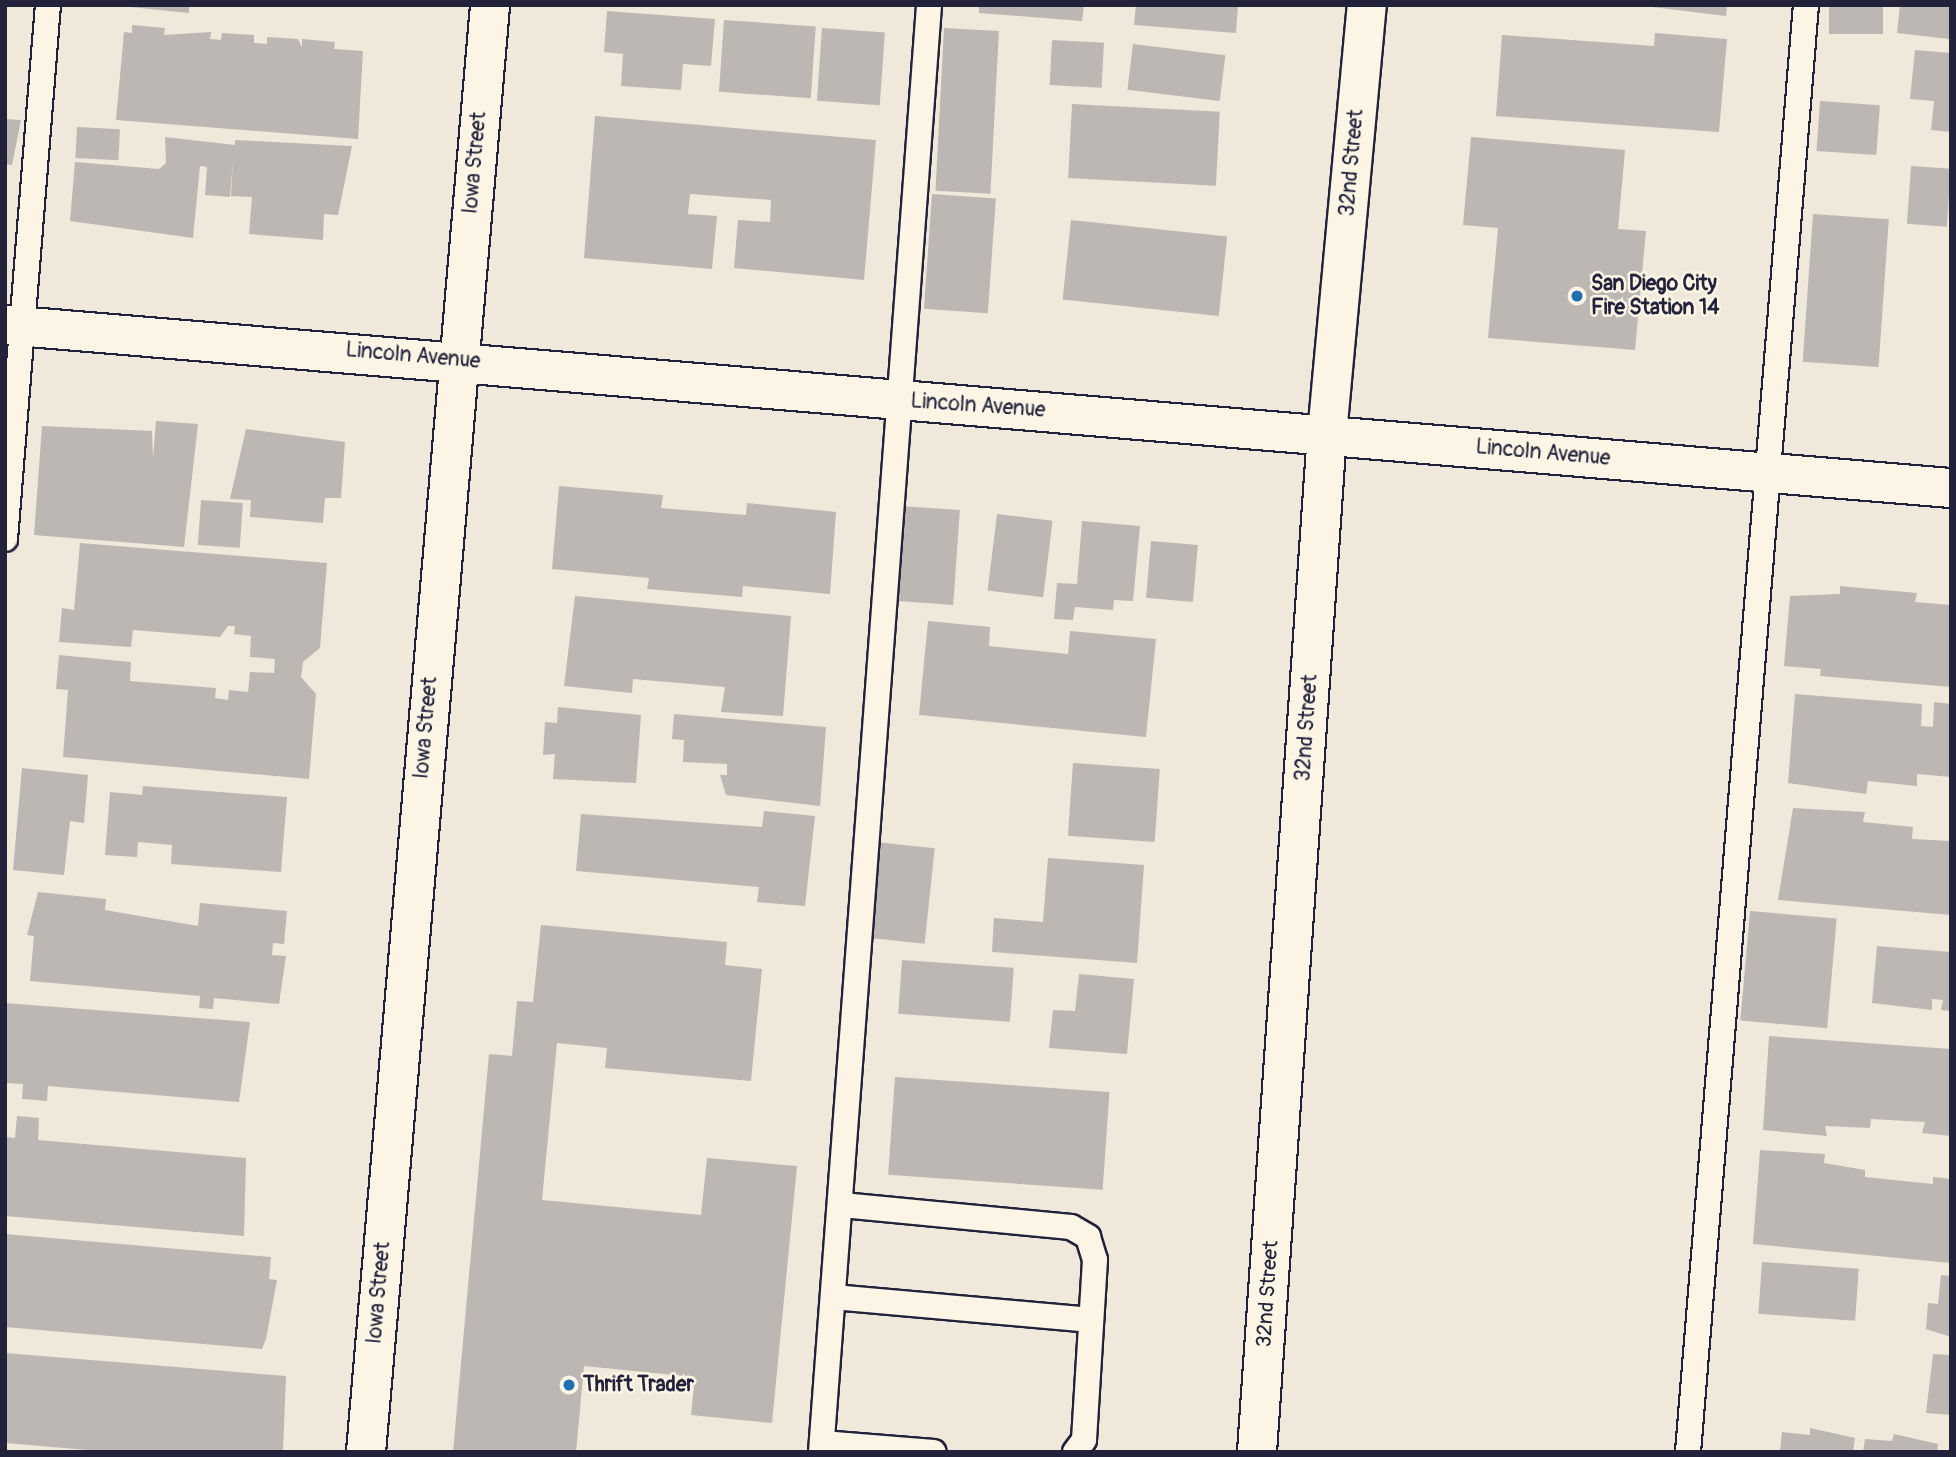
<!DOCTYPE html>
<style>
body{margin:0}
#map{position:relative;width:1956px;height:1457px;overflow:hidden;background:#efe8db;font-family:Pangolin,sans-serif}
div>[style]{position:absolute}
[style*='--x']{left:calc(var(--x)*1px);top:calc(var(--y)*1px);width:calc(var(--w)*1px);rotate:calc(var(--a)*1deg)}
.building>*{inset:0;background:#bcb7b3;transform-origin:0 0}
.roads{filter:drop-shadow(2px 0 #22223b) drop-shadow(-2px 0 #22223b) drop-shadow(0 2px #22223b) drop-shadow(0 -2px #22223b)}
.service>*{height:24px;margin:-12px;padding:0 12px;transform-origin:12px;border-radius:12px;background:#fcf5e5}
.minor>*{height:38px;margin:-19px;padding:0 19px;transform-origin:19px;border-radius:19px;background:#fcf5e5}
.secondary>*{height:38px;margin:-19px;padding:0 19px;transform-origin:19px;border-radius:19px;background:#fcf5e5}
.dots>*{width:19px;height:19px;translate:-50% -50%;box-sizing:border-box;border:4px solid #fcf5e5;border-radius:50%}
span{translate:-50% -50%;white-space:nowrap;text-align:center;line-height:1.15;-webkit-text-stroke:5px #fcf5e5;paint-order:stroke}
.street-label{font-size:21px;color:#22223b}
.poi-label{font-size:21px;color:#22223b;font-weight:700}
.left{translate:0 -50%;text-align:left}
.frame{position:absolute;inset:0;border:7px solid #22223b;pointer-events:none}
</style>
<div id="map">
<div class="building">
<i style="clip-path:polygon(111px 5px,189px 5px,189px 13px)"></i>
<i style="clip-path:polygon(979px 5px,1084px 5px,1082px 21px,979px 13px)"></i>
<i style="clip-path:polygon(1136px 5px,1238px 5px,1236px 33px,1134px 25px)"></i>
<i style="clip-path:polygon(1636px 5px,1727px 5px,1726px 16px)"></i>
<i style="left:1829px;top:5px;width:54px;height:29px"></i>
<i style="clip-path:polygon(1900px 5px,1951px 5px,1949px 39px,1897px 33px)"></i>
<i style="clip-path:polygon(607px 11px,715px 19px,711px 66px,683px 64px,681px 90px,621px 86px,623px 54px,604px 52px)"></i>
<i style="left:724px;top:20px;width:92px;height:72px;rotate:4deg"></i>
<i style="clip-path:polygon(132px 25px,165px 28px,164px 35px,211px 32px,210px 39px,221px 40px,222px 33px,254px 35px,254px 43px,267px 44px,267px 37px,298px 39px,302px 47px,302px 39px,335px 42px,334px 49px,363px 51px,358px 139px,116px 120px,124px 32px,132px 33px)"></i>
<i style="left:822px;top:28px;width:63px;height:73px;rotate:4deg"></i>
<i style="left:944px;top:28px;width:55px;height:163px;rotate:3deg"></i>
<i style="clip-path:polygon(1655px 33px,1727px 39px,1719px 132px,1496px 116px,1502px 35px,1654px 46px)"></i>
<i style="left:1052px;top:40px;width:52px;height:45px;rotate:3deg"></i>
<i style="left:1133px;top:44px;width:93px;height:46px;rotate:7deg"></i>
<i style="clip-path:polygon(1915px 50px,1951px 53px,1951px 132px,1931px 130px,1934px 101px,1910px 99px)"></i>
<i style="left:1820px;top:101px;width:60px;height:50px;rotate:4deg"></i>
<i style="left:1072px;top:104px;width:148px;height:74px;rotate:3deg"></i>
<i style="clip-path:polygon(595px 116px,876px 140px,864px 280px,734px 268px,738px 220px,770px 222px,771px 200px,690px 194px,688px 214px,717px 216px,712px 269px,584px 258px)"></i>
<i style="clip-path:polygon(5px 119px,21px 120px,12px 165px,5px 164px)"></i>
<i style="left:77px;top:127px;width:43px;height:31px;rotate:3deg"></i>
<i style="clip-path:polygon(165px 137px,235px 145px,235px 140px,352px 146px,338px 215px,324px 214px,323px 240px,249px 234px,252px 197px,231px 196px,233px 159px,230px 197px,205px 195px,207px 167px,200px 166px,193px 238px,70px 221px,75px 162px,159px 169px,166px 163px)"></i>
<i style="clip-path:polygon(1471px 137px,1625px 150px,1618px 229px,1646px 231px,1635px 350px,1488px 338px,1498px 228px,1463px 225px)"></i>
<i style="left:1911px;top:166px;width:40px;height:58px;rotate:4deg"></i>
<i style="left:932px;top:194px;width:64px;height:115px;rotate:4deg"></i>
<i style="left:1813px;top:214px;width:76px;height:148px;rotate:4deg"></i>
<i style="left:1071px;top:220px;width:157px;height:80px;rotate:6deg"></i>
<i style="clip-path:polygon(156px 421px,198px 424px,184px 547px,34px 535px,42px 426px,152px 431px,153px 458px)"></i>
<i style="clip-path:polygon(246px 429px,345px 442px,341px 498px,325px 498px,323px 523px,250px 517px,251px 500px,230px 499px)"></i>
<i style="clip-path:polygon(559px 486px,663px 495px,661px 508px,746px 515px,747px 503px,836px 512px,830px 594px,743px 586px,742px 597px,647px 589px,649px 578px,552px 569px)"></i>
<i style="left:201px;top:500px;width:42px;height:45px;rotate:4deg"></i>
<i style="left:901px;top:506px;width:59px;height:95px;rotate:4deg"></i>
<i style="left:997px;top:514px;width:56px;height:77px;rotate:7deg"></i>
<i style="clip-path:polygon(1082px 521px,1140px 526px,1133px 601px,1114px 600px,1113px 610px,1075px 607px,1073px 620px,1054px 619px,1057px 583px,1077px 584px)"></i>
<i style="left:1151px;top:541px;width:47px;height:57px;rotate:5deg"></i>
<i style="clip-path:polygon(80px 543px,327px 563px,320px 648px,303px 662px,301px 677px,316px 694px,309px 779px,63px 757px,68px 690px,56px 689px,59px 655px,131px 662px,130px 681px,216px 688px,215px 698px,228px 700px,229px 690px,248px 692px,250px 672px,274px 673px,275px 659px,250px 657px,251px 636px,234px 634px,235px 626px,228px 626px,220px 637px,133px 630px,131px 647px,59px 642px,62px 608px,74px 610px)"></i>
<i style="clip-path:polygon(1840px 586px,1917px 593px,1915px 602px,1951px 605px,1951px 687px,1820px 676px,1821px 669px,1784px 666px,1790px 596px,1840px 594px)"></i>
<i style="clip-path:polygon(575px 596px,791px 616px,783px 716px,721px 712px,725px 687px,633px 679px,632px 693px,564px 686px)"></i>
<i style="clip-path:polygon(928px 621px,990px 627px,989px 646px,1068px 654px,1070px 631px,1156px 639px,1146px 737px,919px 715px)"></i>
<i style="clip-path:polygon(1795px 694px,1922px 704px,1921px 726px,1933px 727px,1934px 702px,1951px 704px,1951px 777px,1917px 774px,1917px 786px,1868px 781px,1866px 794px,1788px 783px)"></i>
<i style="clip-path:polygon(558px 707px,641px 715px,636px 783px,553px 779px,555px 754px,543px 755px,545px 722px,557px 723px)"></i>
<i style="clip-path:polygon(674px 714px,826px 727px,820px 806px,726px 795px,720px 775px,727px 775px,727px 764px,683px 762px,684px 740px,672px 739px)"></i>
<i style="left:1073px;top:763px;width:87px;height:73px;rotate:4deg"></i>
<i style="clip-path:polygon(22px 768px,88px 775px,84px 823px,70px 821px,64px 875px,13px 870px)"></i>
<i style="clip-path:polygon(143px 786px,287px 797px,281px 872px,171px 864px,172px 845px,138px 842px,137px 857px,105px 855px,110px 792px,142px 795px)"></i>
<i style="clip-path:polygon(1793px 808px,1865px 812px,1863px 822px,1913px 827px,1912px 839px,1951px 841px,1951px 915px,1778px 900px)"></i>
<i style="clip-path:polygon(764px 811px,815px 816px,805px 906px,757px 902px,759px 887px,576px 871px,581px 814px,762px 827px)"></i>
<i style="left:876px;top:842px;width:59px;height:96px;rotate:6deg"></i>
<i style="clip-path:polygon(1048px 858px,1144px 865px,1137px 963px,992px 952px,994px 918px,1043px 922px)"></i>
<i style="clip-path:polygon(38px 892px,106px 899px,105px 910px,198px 926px,200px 903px,287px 911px,284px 944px,273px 943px,272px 955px,286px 956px,279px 1004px,214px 998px,213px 1009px,199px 1008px,200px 996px,30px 981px,34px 936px,27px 935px)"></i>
<i style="left:1750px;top:911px;width:87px;height:110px;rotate:5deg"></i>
<i style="clip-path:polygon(541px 925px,727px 942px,725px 965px,762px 969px,751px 1081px,605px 1068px,607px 1048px,557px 1043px,542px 1200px,701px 1215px,707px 1158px,797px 1166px,772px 1423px,691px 1415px,695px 1377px,584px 1366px,576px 1452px,453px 1452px,489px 1054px,512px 1056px,517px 1001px,533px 1002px)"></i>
<i style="clip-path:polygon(1877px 946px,1951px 952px,1951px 1011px,1941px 1010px,1943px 1000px,1932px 999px,1932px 1010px,1872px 1003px)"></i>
<i style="left:902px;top:960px;width:112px;height:54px;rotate:4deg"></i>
<i style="clip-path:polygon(1079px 974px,1134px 979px,1127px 1054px,1049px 1048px,1053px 1010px,1075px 1011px)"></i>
<i style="clip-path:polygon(5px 1003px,250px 1022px,239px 1102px,48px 1086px,47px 1101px,22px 1099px,23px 1084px,5px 1083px)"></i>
<i style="clip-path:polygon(1769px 1036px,1951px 1049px,1951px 1136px,1922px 1133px,1925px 1122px,1871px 1119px,1870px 1128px,1825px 1126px,1827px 1136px,1763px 1130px)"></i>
<i style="left:895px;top:1077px;width:215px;height:98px;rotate:4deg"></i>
<i style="clip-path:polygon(17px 1116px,39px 1118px,38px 1140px,246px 1158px,244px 1236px,5px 1216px,5px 1137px,15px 1138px)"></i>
<i style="clip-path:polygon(1760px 1150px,1825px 1154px,1824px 1163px,1865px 1170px,1865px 1177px,1933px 1184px,1933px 1177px,1951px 1179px,1951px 1263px,1753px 1244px)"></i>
<i style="clip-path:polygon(5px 1234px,271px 1257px,269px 1279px,277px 1280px,266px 1339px,262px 1349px,5px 1327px)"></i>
<i style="left:1762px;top:1262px;width:97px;height:52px;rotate:4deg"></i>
<i style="clip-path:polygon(1941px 1275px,1951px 1276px,1951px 1337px,1926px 1329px,1928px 1303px,1938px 1304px)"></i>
<i style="clip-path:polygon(5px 1353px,286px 1376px,283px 1451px,111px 1452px,5px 1443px)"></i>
<i style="clip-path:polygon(1933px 1354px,1951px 1355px,1951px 1415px,1926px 1413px)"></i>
<i style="clip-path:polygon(1810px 1428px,1855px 1438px,1853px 1452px,1780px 1452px,1782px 1432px,1810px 1435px)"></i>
<i style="clip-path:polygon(1894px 1434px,1938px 1444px,1937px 1452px,1863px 1452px,1865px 1439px,1892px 1441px)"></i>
</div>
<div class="roads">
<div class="service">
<i style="--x:5;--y:539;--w:536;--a:-85.4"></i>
<i style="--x:842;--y:1205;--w:230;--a:5.5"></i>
<i style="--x:1071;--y:1227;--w:20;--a:30"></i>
<i style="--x:1088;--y:1237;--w:24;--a:73"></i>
<i style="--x:1095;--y:1260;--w:180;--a:93.5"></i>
<i style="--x:1084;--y:1440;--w:15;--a:127"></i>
<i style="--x:834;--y:1297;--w:258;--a:5.1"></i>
<i style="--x:822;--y:1443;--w:112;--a:4.6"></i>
<i style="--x:821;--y:1452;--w:1451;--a:-85.73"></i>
<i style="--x:1688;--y:1452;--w:1452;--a:-85.34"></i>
</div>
<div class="minor">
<i style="--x:366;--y:1452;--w:1452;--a:-85.1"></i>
<i style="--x:1257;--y:1452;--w:1020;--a:-86.07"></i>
<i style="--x:1327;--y:434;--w:431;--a:-84.7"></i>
</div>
<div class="secondary">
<i style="--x:5;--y:325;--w:1953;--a:4.79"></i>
</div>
</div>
<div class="dots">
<i style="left:1577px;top:296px;background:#1f6fb2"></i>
<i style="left:569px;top:1385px;background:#1f6fb2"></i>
</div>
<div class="street-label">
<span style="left:475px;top:163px;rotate:-85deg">Iowa Street</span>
<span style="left:1352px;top:163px;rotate:-85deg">32nd Street</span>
<span style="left:413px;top:356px;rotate:5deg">Lincoln Avenue</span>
<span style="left:978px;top:406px;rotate:4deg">Lincoln Avenue</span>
<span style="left:1543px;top:453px;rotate:5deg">Lincoln Avenue</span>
<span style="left:426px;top:728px;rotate:-85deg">Iowa Street</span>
<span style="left:1307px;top:728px;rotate:-86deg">32nd Street</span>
<span style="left:379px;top:1293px;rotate:-85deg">Iowa Street</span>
<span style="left:1268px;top:1294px;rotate:-86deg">32nd Street</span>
</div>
<div class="poi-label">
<span class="left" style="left:1591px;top:296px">San Diego City<br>Fire Station 14</span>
<span class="left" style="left:583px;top:1385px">Thrift Trader</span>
</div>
<div class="frame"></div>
</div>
